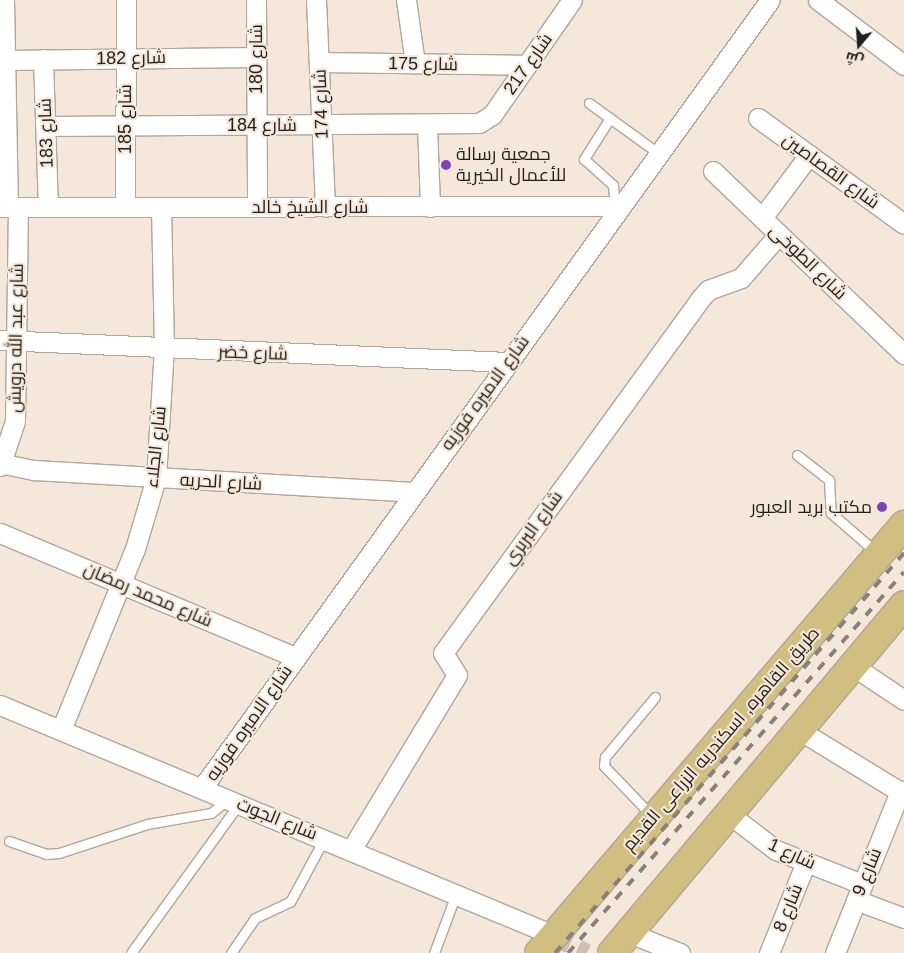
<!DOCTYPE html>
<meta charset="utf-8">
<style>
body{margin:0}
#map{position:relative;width:904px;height:953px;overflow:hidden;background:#f5e8da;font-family:Helvetica,Cairo,sans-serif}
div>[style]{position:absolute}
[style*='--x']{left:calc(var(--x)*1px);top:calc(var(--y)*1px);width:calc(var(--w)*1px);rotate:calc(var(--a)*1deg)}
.minor-tunnel>*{height:19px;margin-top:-9.5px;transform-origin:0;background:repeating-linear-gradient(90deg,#cbc0b3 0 19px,transparent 0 28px)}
.roads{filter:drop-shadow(1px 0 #b2a599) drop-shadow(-1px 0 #b2a599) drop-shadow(0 1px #b2a599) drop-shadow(0 -1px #b2a599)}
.service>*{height:9px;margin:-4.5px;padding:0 4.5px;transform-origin:4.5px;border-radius:4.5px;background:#fff}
.minor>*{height:19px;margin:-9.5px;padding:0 9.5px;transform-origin:9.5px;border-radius:9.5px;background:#fff}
.primary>*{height:28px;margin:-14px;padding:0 14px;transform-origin:14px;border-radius:14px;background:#d0bf81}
.rail>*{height:4px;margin-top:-2px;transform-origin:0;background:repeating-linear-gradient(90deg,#898077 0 9px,transparent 0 18px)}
.dots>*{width:14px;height:14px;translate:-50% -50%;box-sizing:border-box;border:2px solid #f5e8da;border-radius:50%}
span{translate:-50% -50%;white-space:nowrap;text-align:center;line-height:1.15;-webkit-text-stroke:4px #f5e8da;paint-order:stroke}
.street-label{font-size:18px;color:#221e19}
.poi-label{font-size:18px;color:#221e19}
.left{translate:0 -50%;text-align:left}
.right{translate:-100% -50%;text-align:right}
.north{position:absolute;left:834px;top:20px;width:50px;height:50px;-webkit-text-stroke:4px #f5e8da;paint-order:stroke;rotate:198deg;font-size:14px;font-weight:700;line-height:20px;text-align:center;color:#221e19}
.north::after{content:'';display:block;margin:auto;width:18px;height:22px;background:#221e19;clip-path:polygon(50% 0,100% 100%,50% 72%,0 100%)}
</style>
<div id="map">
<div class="minor-tunnel">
<i style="--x:553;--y:935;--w:38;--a:28"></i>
</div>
<div class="roads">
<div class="service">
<i style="--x:589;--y:103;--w:85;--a:35.9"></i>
<i style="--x:610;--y:118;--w:49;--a:122.4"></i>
<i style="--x:584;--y:159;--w:39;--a:42"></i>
<i style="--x:613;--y:185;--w:21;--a:85"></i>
<i style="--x:797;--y:455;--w:41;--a:38"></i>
<i style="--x:829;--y:480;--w:33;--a:87"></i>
<i style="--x:831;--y:513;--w:61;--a:41"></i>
<i style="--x:652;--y:816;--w:69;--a:-133.8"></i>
<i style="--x:604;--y:766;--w:9;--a:-84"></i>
<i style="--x:605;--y:757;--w:78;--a:-50.2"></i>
<i style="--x:9;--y:841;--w:39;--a:19"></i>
<i style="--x:46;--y:854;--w:13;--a:-4"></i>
<i style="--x:59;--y:853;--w:93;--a:-18.2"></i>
<i style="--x:147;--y:824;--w:65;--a:-9.8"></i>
<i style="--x:211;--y:813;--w:22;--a:-39"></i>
<i style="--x:131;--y:953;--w:184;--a:-54.1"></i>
<i style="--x:231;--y:953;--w:42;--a:-55.6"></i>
<i style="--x:255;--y:918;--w:38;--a:-25"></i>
<i style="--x:290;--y:902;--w:72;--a:-61.6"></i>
<i style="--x:434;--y:953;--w:63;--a:-69.6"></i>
</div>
<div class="minor">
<i style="--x:4;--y:0;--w:207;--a:88.9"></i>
<i style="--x:256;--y:0;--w:207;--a:89.7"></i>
<i style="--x:316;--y:0;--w:207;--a:87.5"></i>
<i style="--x:406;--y:0;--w:64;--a:81.9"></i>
<i style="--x:818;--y:0;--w:108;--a:37.1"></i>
<i style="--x:43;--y:59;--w:148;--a:88.1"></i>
<i style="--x:5;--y:60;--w:251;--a:-0.7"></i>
<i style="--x:319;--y:62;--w:208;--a:0.8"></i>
<i style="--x:758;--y:118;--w:180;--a:36"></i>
<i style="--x:427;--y:124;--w:83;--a:87.9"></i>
<i style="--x:46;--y:126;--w:433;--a:-0.4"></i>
<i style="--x:479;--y:123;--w:15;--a:-32"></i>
<i style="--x:492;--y:115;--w:140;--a:-55.2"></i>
<i style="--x:713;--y:171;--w:265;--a:43.8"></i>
<i style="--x:0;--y:207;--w:620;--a:-0.09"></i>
<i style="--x:125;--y:207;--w:207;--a:-89.7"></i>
<i style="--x:762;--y:218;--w:79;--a:-53.3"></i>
<i style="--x:0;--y:340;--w:507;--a:2.48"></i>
<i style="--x:0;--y:463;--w:35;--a:12"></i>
<i style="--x:34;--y:470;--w:380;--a:3.3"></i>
<i style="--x:0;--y:466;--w:47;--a:-71.6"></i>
<i style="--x:15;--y:421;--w:214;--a:-89.2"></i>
<i style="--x:0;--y:533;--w:320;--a:22.8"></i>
<i style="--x:853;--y:666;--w:61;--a:33.7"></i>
<i style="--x:0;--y:705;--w:599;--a:22.58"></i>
<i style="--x:61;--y:730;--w:196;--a:-67.8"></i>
<i style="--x:135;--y:549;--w:74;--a:-73.5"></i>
<i style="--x:156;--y:478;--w:129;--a:-86.5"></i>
<i style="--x:164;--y:349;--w:142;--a:-91.2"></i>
<i style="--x:799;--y:730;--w:123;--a:31.4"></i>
<i style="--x:202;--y:788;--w:971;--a:-54.22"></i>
<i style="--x:729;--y:814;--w:59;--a:37.5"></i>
<i style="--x:776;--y:850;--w:92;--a:21.6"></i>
<i style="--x:351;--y:850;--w:205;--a:-58.8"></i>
<i style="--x:457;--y:675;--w:26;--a:-122"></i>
<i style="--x:443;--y:653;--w:437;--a:-54"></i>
<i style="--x:700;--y:299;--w:12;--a:-48"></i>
<i style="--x:708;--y:290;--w:35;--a:-20"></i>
<i style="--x:741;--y:278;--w:58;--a:-49.2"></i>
<i style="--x:856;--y:900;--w:51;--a:20.6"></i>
<i style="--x:629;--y:933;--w:55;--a:21.4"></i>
<i style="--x:769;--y:953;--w:98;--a:-67.9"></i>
<i style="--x:835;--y:953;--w:175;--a:-68.1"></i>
</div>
<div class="primary">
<i style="--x:539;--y:953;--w:563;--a:-49.54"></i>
<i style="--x:612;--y:953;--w:454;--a:-50"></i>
</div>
</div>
<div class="rail">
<i style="--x:555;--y:953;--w:531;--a:-48.9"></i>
<i style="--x:568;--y:953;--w:508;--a:-48.59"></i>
</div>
<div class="dots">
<i style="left:446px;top:165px;background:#7d43b9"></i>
<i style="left:882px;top:507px;background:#7d43b9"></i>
</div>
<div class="street-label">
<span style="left:131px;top:58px;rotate:-1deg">شارع 182</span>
<span style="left:256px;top:59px;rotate:-90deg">شارع 180</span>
<span style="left:423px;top:64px;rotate:1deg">شارع 175</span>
<span style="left:528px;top:64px;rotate:-55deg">شارع 217</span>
<span style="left:321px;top:104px;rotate:-92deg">شارع 174</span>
<span style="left:125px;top:119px;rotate:-90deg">شارع 185</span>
<span style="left:262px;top:125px">شارع 184</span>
<span style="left:46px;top:133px;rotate:-92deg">شارع 183</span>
<span style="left:831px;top:171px;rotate:36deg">شارع القصاصين</span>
<span style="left:310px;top:207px">شارع الشيخ خالد</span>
<span style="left:808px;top:262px;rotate:44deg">شارع الطوخى</span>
<span style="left:16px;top:338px;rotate:-89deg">شارع عبد الله درويش</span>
<span style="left:253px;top:353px;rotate:2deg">شارع خضر</span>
<span style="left:485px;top:393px;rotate:-54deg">شارع الاميره فوزيه</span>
<span style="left:156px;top:447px;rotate:-84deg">شارع الجلاء</span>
<span style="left:221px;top:482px;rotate:3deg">شارع الحريه</span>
<span style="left:533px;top:528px;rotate:-54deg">شارع البربري</span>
<span style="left:148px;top:595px;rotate:23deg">شارع محمد رمضان</span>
<span style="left:249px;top:723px;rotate:-55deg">شارع الاميره فوزيه</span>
<span style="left:721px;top:739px;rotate:-49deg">طريق القاهره, اسكندريه الزراعى القديم</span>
<span style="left:277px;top:819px;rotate:22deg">شارع الجوت</span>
<span style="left:792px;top:854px;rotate:25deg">شارع 1</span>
<span style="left:867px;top:872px;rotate:-68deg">شارع 9</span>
<span style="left:788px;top:908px;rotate:-68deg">شارع 8</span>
</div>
<div class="poi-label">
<span class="left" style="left:456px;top:165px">جمعية رسالة<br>للأعمال الخيرية</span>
<span class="right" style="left:872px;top:507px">مكتب بريد العبور</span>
</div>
<div class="north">ش</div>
</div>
